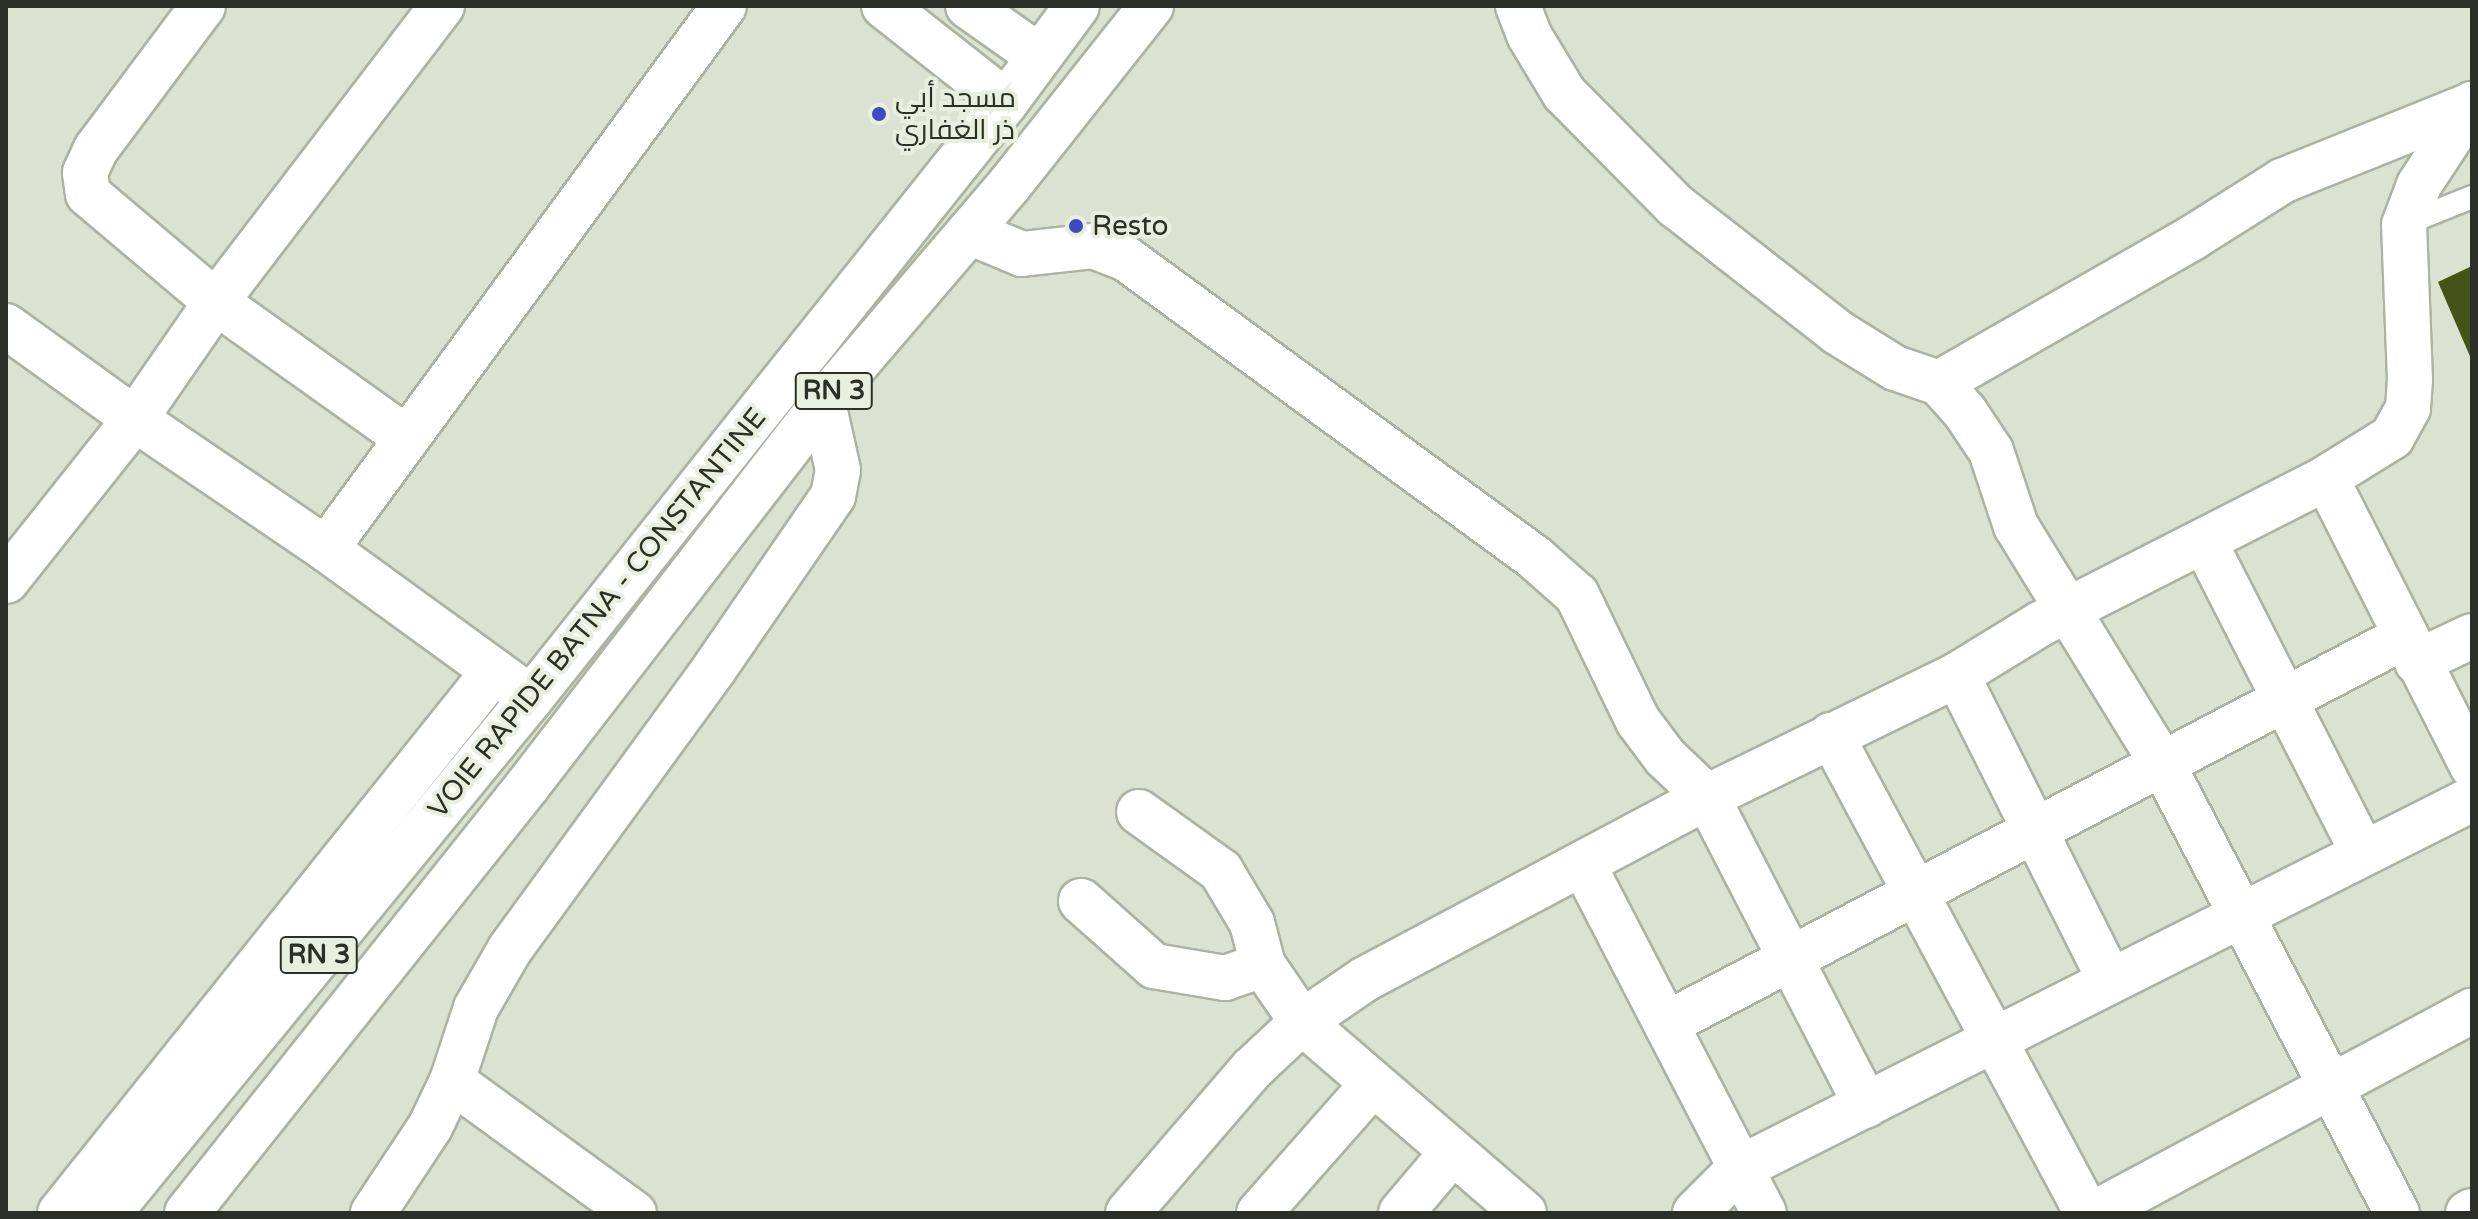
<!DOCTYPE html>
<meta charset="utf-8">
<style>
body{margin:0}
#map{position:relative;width:2478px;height:1219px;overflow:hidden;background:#dce2d1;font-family:"Varela Round",Cairo,sans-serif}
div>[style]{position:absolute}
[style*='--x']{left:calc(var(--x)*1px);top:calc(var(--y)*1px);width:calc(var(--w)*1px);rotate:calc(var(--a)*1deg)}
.building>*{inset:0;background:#435416}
.roads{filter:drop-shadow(2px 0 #adb3a3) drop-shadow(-2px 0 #adb3a3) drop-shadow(0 2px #adb3a3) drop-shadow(0 -2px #adb3a3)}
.lane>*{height:22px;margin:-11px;padding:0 11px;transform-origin:11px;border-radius:11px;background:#fff}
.street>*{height:44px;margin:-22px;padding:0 22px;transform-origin:22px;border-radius:22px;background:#fff}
.highway>*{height:44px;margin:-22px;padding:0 22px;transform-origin:22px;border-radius:22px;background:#fff}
.dots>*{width:22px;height:22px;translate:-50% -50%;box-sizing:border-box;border:4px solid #e9efde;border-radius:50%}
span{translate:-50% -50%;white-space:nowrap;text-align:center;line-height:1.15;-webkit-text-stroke:8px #e9efde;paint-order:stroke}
.shield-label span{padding:2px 6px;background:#e9efde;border:2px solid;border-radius:6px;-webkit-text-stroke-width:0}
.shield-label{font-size:26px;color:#2c2f28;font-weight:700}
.poi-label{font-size:28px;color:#2c2f28}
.left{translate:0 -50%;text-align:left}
.street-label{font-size:28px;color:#2c2f28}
.frame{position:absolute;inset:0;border:8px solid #2c2f28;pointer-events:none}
</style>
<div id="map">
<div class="building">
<i style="clip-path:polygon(2472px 266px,2472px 361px,2438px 282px)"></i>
</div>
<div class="roads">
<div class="lane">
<i style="--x:2405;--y:224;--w:72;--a:-21.9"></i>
</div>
<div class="street">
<i style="--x:203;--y:6;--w:179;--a:126.8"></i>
<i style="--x:96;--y:149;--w:26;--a:115"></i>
<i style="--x:85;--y:173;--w:21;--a:82"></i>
<i style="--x:88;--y:194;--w:167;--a:40.2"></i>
<i style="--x:216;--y:302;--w:234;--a:35.5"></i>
<i style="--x:442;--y:6;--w:372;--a:127.4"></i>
<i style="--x:216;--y:302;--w:142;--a:124.7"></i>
<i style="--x:135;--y:419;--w:231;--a:34.2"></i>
<i style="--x:326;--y:549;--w:253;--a:36"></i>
<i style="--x:884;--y:6;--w:155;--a:38.2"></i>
<i style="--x:968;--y:6;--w:87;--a:35.2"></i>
<i style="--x:1518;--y:6;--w:31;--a:69"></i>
<i style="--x:1529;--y:35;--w:68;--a:58.9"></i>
<i style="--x:1564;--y:93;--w:159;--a:45.3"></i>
<i style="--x:1676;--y:206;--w:204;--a:38"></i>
<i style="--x:1837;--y:332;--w:68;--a:31.8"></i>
<i style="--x:1895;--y:368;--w:46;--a:18.8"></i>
<i style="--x:1939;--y:383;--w:39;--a:48"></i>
<i style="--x:1965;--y:412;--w:47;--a:56.3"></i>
<i style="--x:1991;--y:451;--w:79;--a:71.6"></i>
<i style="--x:2016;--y:526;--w:278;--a:58.4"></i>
<i style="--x:2162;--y:763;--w:508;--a:62.43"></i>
<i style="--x:969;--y:232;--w:57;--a:22.5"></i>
<i style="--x:1022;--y:254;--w:71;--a:-6.4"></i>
<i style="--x:1093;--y:246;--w:34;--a:21"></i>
<i style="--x:1125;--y:258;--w:507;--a:36.17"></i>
<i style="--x:1534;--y:557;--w:57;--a:41.5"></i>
<i style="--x:1577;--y:595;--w:140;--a:64.2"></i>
<i style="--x:1638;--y:721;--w:45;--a:53.1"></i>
<i style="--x:1665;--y:757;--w:58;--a:43.6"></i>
<i style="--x:1707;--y:797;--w:347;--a:62.7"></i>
<i style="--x:6;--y:326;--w:159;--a:35.8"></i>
<i style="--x:135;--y:419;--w:207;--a:128.5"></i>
<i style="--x:1939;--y:383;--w:292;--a:-29.8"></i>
<i style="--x:2192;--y:238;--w:107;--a:-32.3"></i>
<i style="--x:2282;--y:181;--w:204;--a:-21.9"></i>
<i style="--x:2326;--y:478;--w:323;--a:63.1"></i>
<i style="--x:2204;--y:541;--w:348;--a:63"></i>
<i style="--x:326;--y:549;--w:673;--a:-53.76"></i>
<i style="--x:2417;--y:662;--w:61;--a:-25.3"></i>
<i style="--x:1957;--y:675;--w:341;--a:63.4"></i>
<i style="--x:1831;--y:735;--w:542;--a:61.83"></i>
<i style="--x:1139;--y:812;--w:101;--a:35.7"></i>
<i style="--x:1221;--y:871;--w:61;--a:59.2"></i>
<i style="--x:1252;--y:923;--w:43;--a:75.3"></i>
<i style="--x:1263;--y:965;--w:69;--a:55.6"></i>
<i style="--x:1302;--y:1022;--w:293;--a:40.7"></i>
<i style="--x:1583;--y:864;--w:393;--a:62.6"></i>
<i style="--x:1081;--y:901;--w:98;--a:41.7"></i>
<i style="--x:1154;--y:966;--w:72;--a:9.6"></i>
<i style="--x:1225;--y:978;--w:40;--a:-18.9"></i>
<i style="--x:1666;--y:1024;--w:833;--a:-27.67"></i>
<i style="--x:452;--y:1081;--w:225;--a:36"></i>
<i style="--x:60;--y:1213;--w:694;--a:-51.31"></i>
<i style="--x:373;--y:1213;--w:103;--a:-56.5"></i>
<i style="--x:430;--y:1127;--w:51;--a:-64.4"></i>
<i style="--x:452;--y:1081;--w:77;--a:-71.8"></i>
<i style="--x:476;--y:1008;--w:68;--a:-60"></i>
<i style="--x:510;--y:949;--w:346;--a:-53.9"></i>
<i style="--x:714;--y:669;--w:210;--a:-55.5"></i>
<i style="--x:833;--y:496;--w:26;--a:-79"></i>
<i style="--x:838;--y:470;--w:69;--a:-102.6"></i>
<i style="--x:1128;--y:1213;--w:190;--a:-49.3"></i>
<i style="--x:1252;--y:1069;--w:69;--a:-43.2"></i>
<i style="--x:1302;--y:1022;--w:76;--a:-34.3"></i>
<i style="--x:1365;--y:979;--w:387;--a:-28"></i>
<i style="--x:1707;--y:797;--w:278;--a:-26"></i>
<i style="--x:1957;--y:675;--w:97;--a:-31.6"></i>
<i style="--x:2040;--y:624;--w:321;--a:-27"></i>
<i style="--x:2326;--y:478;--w:78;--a:-31.8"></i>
<i style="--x:2392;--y:437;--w:33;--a:-61"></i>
<i style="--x:2408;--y:408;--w:28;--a:-86"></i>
<i style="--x:2410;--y:380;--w:155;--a:-92.2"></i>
<i style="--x:2404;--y:225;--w:43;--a:-69.4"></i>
<i style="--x:2419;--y:185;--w:97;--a:-56.8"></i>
<i style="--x:1259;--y:1213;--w:171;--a:-48.6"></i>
<i style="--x:1401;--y:1213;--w:77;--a:-49.7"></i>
<i style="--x:1695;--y:1213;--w:64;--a:-45"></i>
<i style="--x:1740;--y:1168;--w:820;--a:-26.75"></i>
<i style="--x:2095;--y:1213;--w:428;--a:-28.2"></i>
<i style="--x:2468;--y:1213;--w:4;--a:-27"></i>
</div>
<div class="highway">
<i style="--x:109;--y:1213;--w:666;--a:-50.67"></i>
<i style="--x:531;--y:698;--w:762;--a:-51.45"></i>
<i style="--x:1006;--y:102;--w:119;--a:-53.5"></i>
<i style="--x:187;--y:1213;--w:547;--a:-51.45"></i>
<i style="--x:528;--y:785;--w:483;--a:-52.3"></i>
<i style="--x:823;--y:403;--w:288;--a:-49.5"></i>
<i style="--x:1010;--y:184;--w:227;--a:-51.6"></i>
</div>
</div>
<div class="dots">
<i style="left:879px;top:114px;background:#3f4abe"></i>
<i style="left:1076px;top:226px;background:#3f4abe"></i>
</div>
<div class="shield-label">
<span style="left:834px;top:391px">RN 3</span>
<span style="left:319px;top:955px">RN 3</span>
</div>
<div class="poi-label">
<span class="left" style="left:895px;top:114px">مسجد أبي<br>ذر الغفاري</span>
<span class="left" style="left:1092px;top:226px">Resto</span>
</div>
<div class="street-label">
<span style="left:597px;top:613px;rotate:-51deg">VOIE RAPIDE BATNA - CONSTANTINE</span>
</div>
<div class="frame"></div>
</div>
